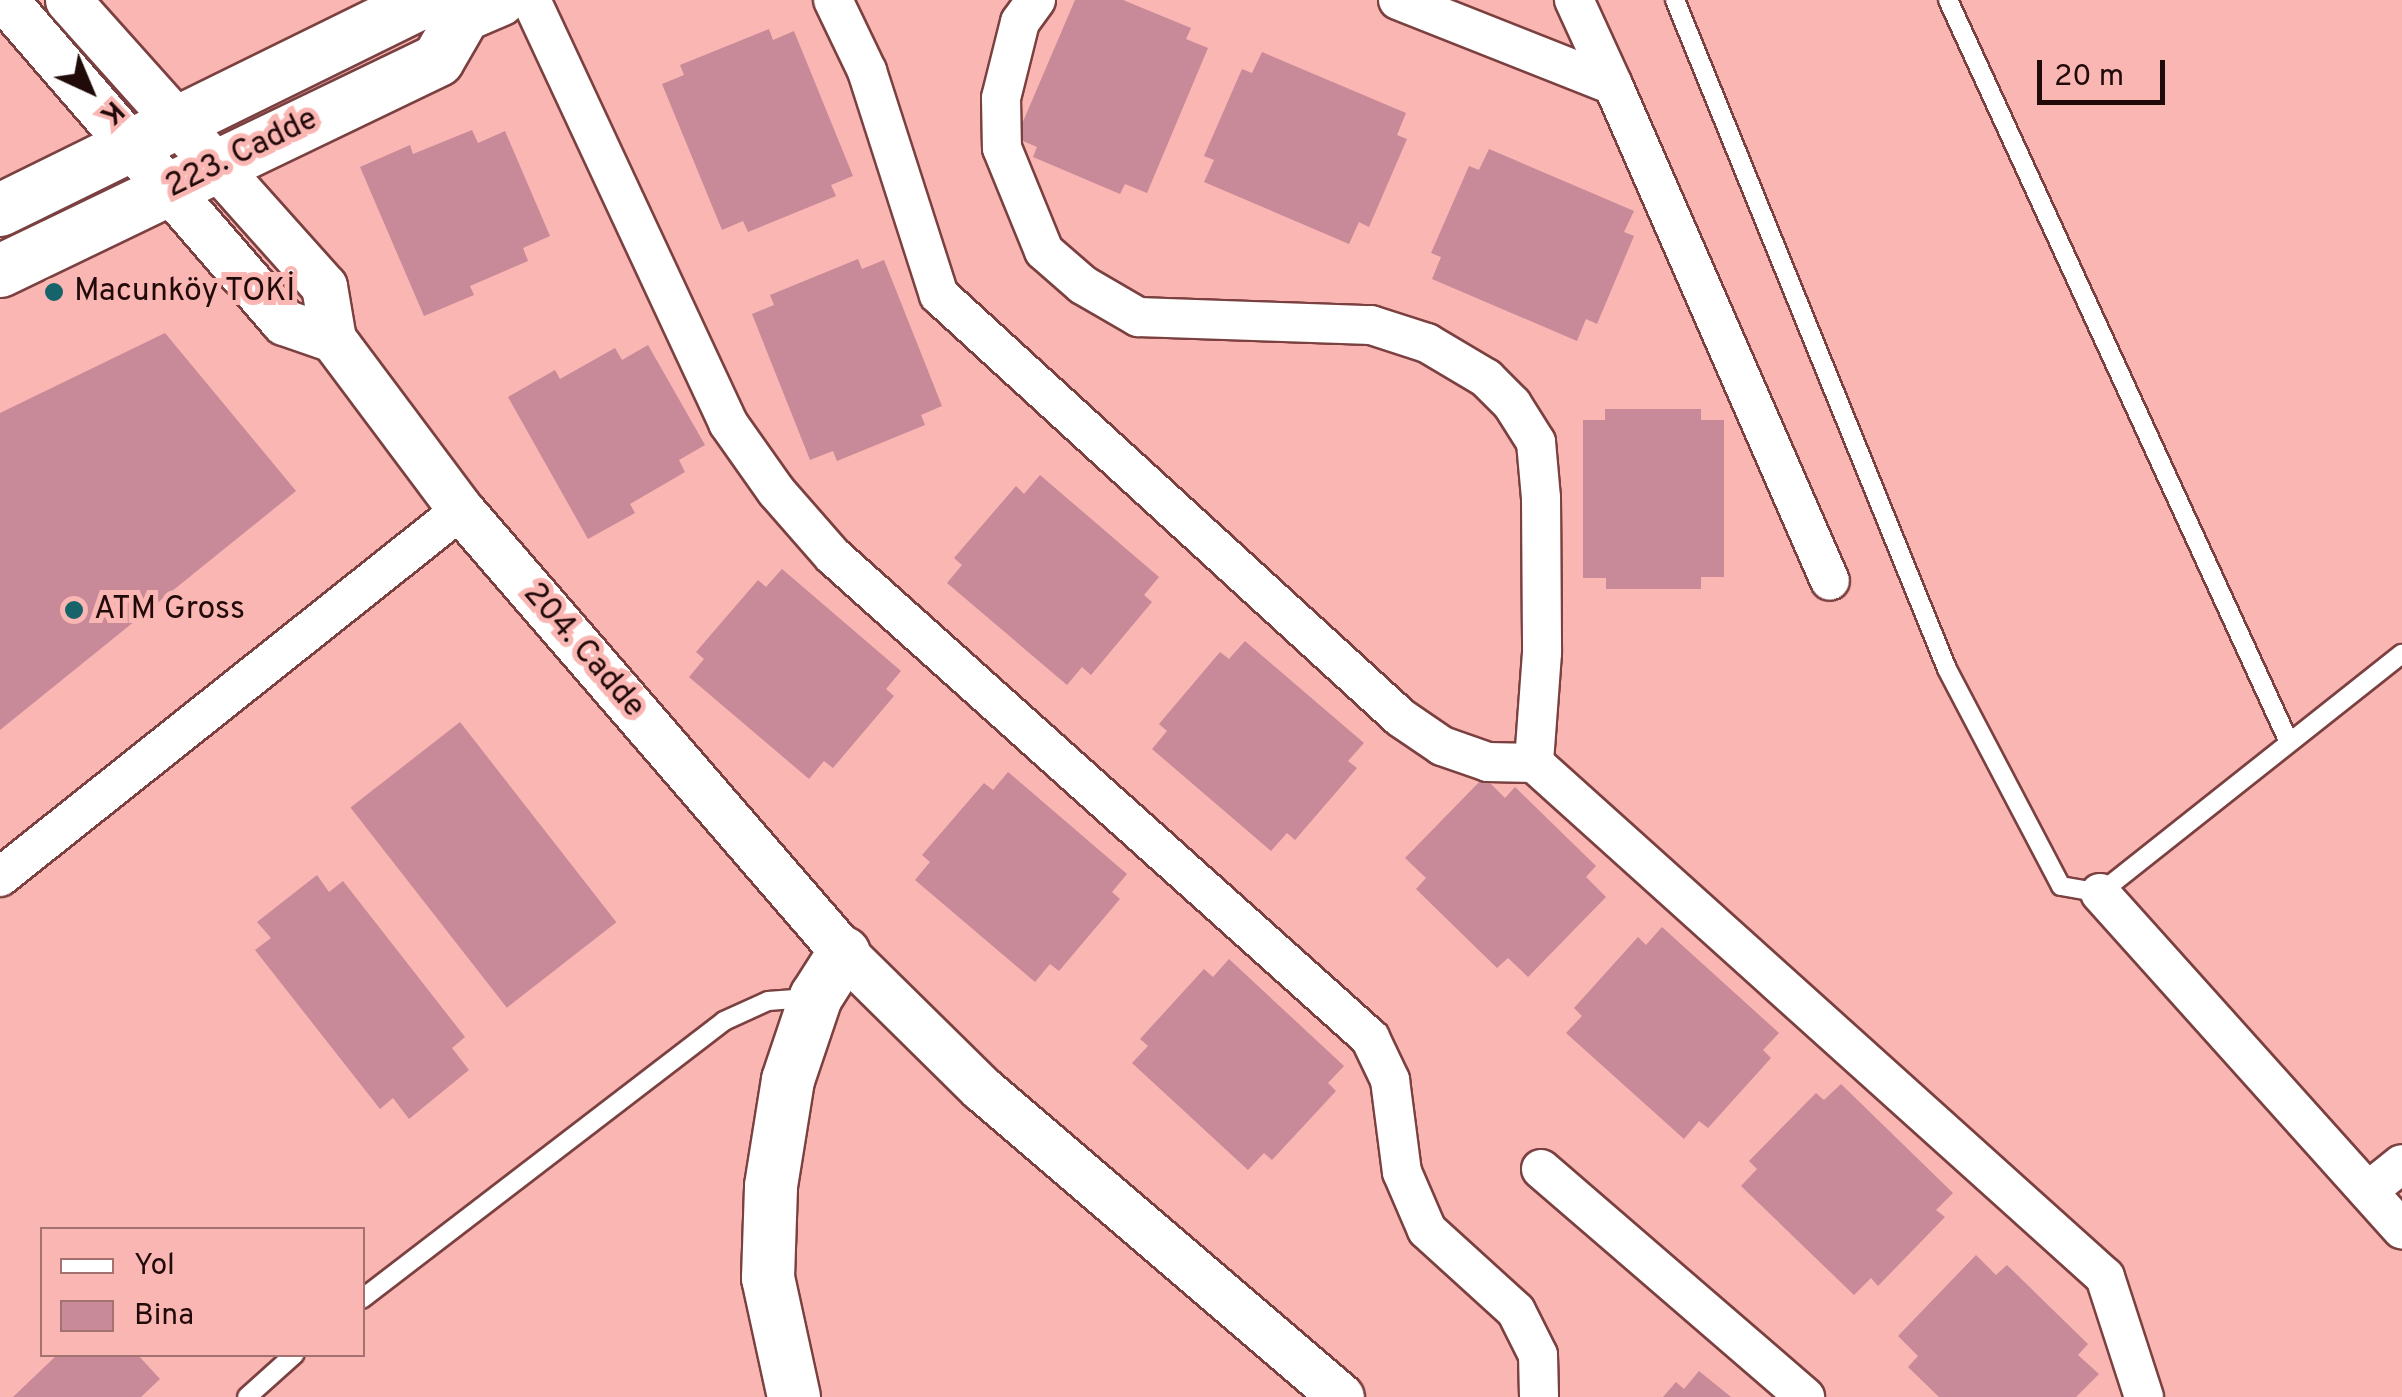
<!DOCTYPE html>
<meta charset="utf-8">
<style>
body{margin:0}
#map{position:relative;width:2402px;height:1397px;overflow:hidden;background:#fab6b2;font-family:Overpass,sans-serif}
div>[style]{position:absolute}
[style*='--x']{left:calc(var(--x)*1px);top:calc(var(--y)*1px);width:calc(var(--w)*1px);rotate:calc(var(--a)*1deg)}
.building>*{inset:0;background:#c88999;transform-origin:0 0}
.roads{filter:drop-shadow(2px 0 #7b4140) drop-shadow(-2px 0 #7b4140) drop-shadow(0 2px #7b4140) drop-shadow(0 -2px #7b4140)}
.service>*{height:18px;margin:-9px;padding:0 9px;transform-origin:9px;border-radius:9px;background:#fff}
.minor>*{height:38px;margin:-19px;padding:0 19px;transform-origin:19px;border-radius:19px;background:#fff}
.tertiary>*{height:45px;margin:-22.5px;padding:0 22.5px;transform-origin:22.5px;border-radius:22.5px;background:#fff}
.secondary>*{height:52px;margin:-26px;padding:0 26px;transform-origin:26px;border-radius:26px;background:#fff}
.dots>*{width:28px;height:28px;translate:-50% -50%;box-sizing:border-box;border:5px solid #fab6b2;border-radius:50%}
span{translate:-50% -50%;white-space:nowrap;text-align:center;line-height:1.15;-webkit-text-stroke:10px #fab6b2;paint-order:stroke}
.street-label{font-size:32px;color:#210a0a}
.poi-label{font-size:32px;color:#210a0a}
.left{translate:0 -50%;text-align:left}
.legend{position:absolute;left:40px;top:1227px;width:325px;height:130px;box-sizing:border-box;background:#fab6b2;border:2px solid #a3716f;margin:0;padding:12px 18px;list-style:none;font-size:30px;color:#210a0a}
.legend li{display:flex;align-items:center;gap:20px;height:50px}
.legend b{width:50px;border:2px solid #a3716f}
.north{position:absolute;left:40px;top:40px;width:100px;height:100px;-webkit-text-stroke:8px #fab6b2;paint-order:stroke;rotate:136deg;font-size:28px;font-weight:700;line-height:40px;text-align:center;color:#210a0a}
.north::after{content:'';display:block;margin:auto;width:35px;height:45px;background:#210a0a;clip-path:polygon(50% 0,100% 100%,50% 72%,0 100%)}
.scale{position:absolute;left:2037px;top:60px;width:128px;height:45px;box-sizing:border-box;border:5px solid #210a0a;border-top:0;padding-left:12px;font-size:30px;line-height:35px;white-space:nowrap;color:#210a0a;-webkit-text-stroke:8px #fab6b2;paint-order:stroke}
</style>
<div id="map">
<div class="building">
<i style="clip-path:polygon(1075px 0,1123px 0,1191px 28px,1186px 39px,1208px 48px,1147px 193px,1125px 184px,1120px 194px,1033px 157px,1037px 147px,1016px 138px)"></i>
<i style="clip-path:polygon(769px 29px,773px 40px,794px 31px,853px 176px,831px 185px,836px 196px,748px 232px,743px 221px,722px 230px,662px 84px,684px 75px,680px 65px)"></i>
<i style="clip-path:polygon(1262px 52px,1406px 113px,1397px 135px,1407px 139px,1369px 227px,1359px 222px,1349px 244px,1204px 182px,1214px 160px,1204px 156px,1242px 69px,1252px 73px)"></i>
<i style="clip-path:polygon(472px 130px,478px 143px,505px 131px,550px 236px,523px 248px,528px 261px,470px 286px,474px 295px,424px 316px,360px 167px,410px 145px,413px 154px)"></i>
<i style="clip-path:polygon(1489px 149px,1634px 211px,1624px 232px,1634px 236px,1597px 324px,1586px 319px,1577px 341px,1432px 279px,1441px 257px,1431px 253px,1469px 166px,1479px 170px)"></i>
<i style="clip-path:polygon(858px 259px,862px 269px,884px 260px,942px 406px,921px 415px,925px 425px,837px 461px,833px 451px,810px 460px,752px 314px,774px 305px,770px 295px)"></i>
<i style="clip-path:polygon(165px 333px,296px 491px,0 730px,0 413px)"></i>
<i style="clip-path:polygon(648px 345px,705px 445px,679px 460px,685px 472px,630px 504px,635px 513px,588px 539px,508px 397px,555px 370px,560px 379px,615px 348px,622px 360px)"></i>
<i style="clip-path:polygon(1605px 409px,1701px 409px,1701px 420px,1724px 420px,1724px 577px,1701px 577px,1701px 589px,1606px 589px,1606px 578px,1583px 578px,1583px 420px,1605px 420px)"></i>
<i style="clip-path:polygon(1040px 475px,1159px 577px,1144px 595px,1152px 602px,1091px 675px,1082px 667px,1067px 685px,947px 583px,962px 565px,954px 558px,1016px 486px,1024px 494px)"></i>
<i style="clip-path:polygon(782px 569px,901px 671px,886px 689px,894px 696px,833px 768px,824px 761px,809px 779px,689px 677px,704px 659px,696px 652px,758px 580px,766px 587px)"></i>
<i style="clip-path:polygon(1245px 641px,1364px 743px,1348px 761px,1357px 768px,1295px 840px,1287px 833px,1271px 851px,1152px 749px,1167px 731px,1159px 724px,1220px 652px,1229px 659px)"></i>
<i style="left:460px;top:722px;width:254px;height:139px;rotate:52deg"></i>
<i style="clip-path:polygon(1008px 772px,1127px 874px,1112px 892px,1120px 899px,1059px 971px,1050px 964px,1035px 982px,915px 880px,930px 862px,922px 855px,984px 783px,993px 790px)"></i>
<i style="clip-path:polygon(1484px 777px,1505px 798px,1515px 787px,1596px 866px,1586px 877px,1606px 897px,1528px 977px,1508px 958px,1497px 968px,1416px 889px,1426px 878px,1405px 858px)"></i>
<i style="clip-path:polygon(317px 875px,329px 892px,343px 881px,465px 1037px,452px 1048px,469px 1070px,409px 1119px,393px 1098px,380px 1109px,255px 950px,271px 938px,257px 922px)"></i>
<i style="clip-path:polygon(1662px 927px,1779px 1033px,1763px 1050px,1771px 1058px,1708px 1128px,1699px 1121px,1684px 1139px,1566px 1033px,1582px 1016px,1574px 1008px,1638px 937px,1646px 945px)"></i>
<i style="clip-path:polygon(1229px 959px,1344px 1066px,1328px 1083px,1336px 1091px,1272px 1160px,1264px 1153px,1248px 1170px,1132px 1063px,1148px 1046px,1140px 1039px,1204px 969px,1213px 977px)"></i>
<i style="clip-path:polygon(1841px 1084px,1953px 1193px,1936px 1210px,1945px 1217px,1878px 1286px,1871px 1278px,1854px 1295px,1741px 1186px,1757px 1169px,1749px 1161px,1816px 1093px,1824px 1100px)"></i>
<i style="clip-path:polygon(1976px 1255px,1996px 1275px,2007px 1265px,2088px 1344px,2078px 1355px,2099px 1374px,2076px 1397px,1939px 1397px,1908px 1367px,1918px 1356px,1898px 1336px)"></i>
<i style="clip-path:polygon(58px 1354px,137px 1354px,160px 1379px,141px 1397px,13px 1397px)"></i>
<i style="clip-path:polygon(1699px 1371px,1731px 1397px,1663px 1397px,1676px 1382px,1684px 1389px)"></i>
</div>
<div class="roads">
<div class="service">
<i style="--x:1675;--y:0;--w:722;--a:67.87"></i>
<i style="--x:1947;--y:669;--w:245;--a:62.3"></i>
<i style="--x:2061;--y:886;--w:40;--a:10"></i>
<i style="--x:2100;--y:893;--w:385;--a:-38.4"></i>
<i style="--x:1948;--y:0;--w:817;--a:65.32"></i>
<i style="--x:362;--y:1299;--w:456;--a:-37.5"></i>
<i style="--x:724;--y:1021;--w:48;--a:-24.4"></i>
<i style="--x:768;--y:1001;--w:40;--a:-4.3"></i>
<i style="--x:247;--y:1397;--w:64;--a:-41.9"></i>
</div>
<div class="minor">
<i style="--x:531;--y:0;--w:467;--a:65"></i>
<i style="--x:728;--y:423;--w:83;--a:54.8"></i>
<i style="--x:776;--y:491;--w:86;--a:48.8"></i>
<i style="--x:833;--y:556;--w:722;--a:41.91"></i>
<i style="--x:1370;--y:1038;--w:47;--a:64.5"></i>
<i style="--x:1390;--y:1080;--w:93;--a:82.6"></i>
<i style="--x:1402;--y:1172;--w:63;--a:66.7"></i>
<i style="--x:1427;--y:1230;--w:120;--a:42.3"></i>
<i style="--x:1516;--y:1311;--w:49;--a:63.4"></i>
<i style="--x:1538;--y:1355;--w:42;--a:88.6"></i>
<i style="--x:833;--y:0;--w:79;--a:64.4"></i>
<i style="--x:867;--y:71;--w:235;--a:72.2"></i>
<i style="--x:939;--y:295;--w:626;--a:42.48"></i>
<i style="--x:1401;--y:718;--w:50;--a:34.3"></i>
<i style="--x:1442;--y:746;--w:49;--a:19.2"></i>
<i style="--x:1488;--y:762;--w:46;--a:1.2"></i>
<i style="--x:1534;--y:763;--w:768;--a:41.99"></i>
<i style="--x:2105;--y:1277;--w:126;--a:72"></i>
<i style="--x:1036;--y:0;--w:27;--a:126"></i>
<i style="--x:1020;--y:22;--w:78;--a:104"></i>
<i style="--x:1001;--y:98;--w:50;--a:88.9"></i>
<i style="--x:1002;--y:148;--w:111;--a:67.8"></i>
<i style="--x:1044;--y:251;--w:52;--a:41.1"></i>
<i style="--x:1083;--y:285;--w:64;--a:30.2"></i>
<i style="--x:1138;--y:317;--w:233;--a:2"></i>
<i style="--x:1371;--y:325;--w:59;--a:17.8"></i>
<i style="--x:1427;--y:343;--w:69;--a:30.7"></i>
<i style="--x:1486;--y:378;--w:37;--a:45"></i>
<i style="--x:1512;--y:404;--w:45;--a:57.7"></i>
<i style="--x:1536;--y:442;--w:56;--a:84.9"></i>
<i style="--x:1541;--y:498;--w:155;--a:89.6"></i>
<i style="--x:1542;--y:653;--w:110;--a:94.2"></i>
<i style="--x:1398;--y:0;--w:231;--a:21.6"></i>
<i style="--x:1613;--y:85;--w:94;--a:-114.6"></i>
<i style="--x:1613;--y:85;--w:541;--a:66.37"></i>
<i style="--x:0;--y:877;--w:589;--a:-38.52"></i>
<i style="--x:2100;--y:893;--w:452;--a:48.1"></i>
<i style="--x:1541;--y:1169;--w:349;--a:40.8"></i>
<i style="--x:2368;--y:1191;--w:43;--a:-38.5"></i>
</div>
<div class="tertiary">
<i style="--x:5;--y:0;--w:426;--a:49.1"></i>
<i style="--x:284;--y:322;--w:52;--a:19.1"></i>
<i style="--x:68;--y:0;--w:384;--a:48.2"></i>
<i style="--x:324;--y:286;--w:54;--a:80.4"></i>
<i style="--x:333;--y:339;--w:214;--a:53.2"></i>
<i style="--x:461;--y:510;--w:586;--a:49.15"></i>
<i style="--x:844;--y:953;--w:192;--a:44.6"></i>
<i style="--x:981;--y:1088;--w:474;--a:40.6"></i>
</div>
<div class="secondary">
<i style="--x:0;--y:210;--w:474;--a:-26.2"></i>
<i style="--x:425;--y:1;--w:41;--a:19.7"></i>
<i style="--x:0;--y:271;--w:486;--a:-25.7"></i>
<i style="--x:438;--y:60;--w:52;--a:-60"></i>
<i style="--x:464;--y:15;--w:38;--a:-23"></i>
<i style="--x:794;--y:1397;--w:122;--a:-102.3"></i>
<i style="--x:768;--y:1278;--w:92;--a:-88.1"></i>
<i style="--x:771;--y:1186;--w:107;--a:-80.9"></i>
<i style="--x:788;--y:1080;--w:88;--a:-71.4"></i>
<i style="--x:816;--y:997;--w:52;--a:-57.5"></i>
</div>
</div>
<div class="dots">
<i style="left:54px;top:292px;background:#16646a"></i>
<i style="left:74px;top:610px;background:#16646a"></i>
</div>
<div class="street-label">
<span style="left:242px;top:154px;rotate:-26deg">223. Cadde</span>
<span style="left:583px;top:651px;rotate:49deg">204. Cadde</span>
</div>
<div class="poi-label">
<span class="left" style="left:74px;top:292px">Macunköy TOKİ</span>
<span class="left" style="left:94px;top:610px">ATM Gross</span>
</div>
<ul class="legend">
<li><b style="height:12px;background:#fff"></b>Yol</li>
<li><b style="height:28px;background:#c88999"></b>Bina</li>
</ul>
<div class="north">K</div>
<div class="scale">20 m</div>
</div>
